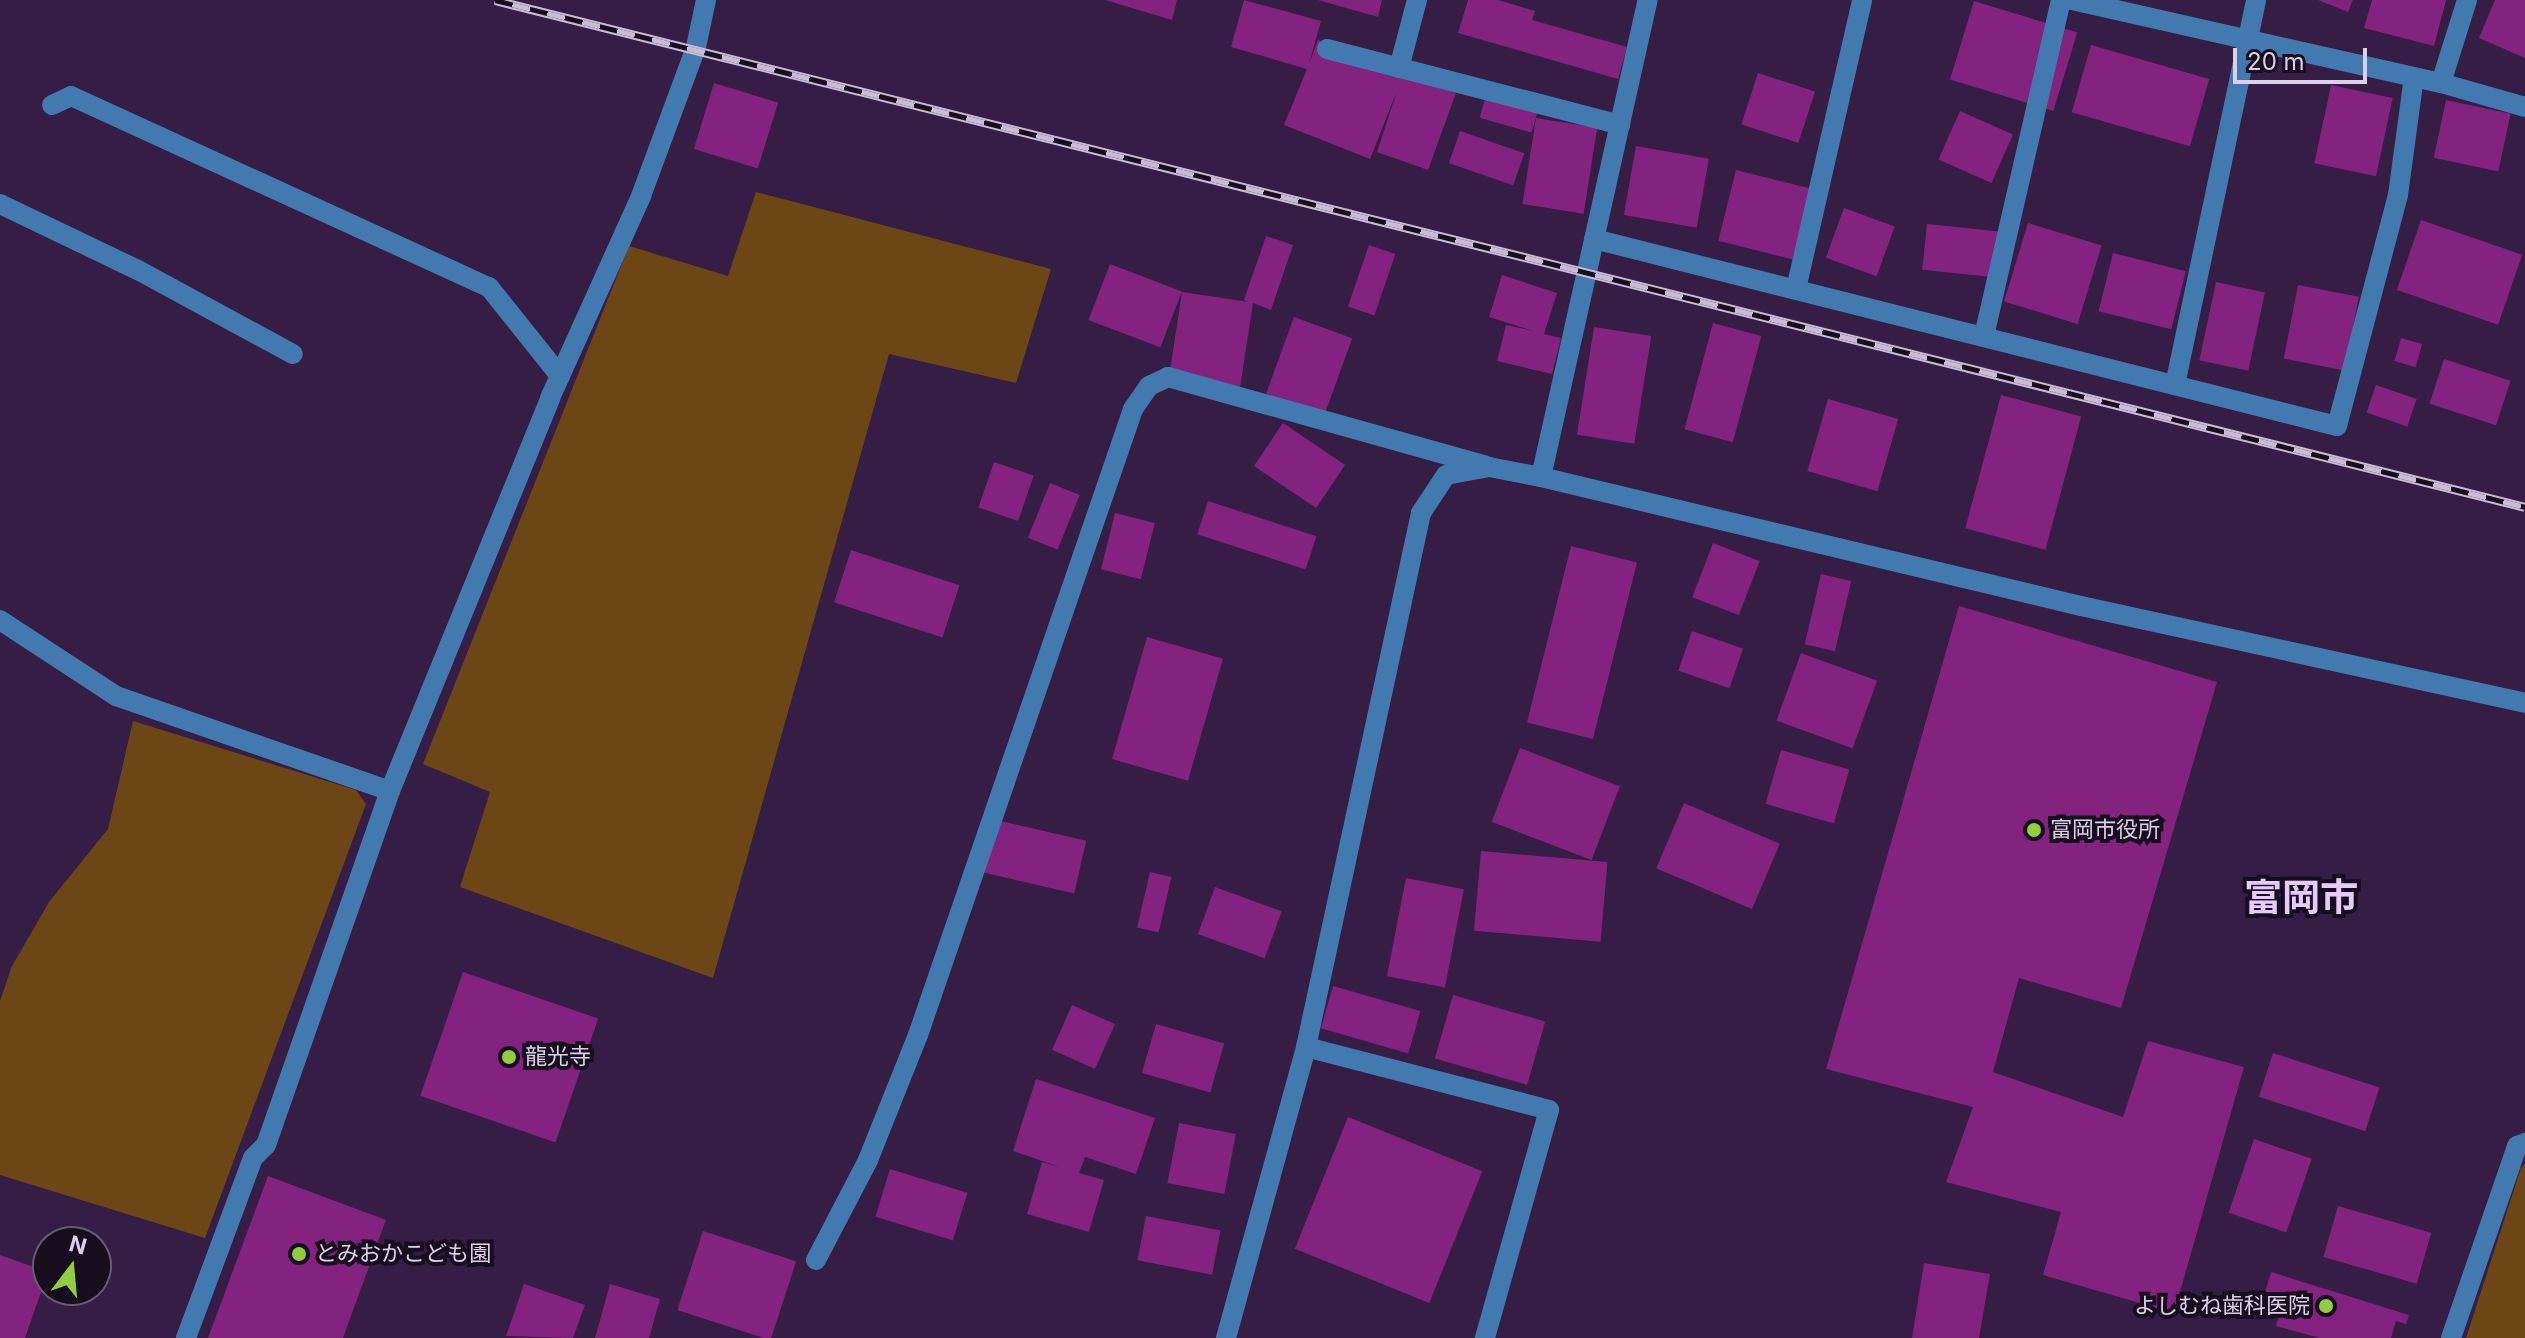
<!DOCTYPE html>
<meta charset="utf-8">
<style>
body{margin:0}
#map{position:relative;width:2525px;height:1338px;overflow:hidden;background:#351d46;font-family:Inter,"Noto Sans JP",sans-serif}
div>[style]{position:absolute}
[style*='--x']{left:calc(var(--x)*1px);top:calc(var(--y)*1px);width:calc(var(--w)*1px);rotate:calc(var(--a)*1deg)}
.green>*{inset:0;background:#6c4715}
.building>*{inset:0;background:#83227f;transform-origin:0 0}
.minor>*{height:20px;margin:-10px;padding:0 10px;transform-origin:10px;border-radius:10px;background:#4279af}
.rail>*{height:9px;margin-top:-4.5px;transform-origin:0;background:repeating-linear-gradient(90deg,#170d1f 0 18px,#c9bad5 0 36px);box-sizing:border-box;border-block:2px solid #c9bad5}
.dots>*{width:22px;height:22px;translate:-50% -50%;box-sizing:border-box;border:4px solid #170d1f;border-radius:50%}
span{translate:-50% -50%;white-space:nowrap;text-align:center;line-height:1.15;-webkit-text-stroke:8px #170d1f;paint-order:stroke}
.poi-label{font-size:22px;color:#ddcfe9}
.left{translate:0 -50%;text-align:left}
.right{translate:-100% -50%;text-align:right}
.town-label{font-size:38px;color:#e7caff;font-weight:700}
.north{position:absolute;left:32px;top:1226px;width:80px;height:80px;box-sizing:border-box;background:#170d1f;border:2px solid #665b70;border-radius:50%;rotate:16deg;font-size:22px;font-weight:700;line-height:32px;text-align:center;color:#ddcfe9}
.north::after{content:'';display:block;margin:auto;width:28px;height:36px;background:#91cd3f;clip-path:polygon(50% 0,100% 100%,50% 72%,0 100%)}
.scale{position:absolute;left:2233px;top:48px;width:134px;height:36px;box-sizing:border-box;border:4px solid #ddcfe9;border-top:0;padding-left:10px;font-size:24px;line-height:28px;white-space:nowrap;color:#ddcfe9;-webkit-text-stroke:6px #170d1f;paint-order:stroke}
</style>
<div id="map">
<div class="green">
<i style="clip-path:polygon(756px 192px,1051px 269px,1016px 383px,889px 354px,713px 978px,460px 887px,490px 792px,423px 764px,629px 246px,728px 276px)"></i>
<i style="clip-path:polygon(133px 721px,356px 790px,366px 804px,205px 1238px,0 1175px,0 1001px,12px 966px,49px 902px,108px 829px)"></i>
<i style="clip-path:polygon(2525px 1164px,2525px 1338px,2466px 1338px,2521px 1168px)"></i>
</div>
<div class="building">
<i style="clip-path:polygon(1105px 0,1177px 0,1172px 20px)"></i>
<i style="clip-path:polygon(1244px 0,1321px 21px,1309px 64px,1318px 40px,1456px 93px,1428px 170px,1377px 152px,1397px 91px,1370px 159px,1284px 125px,1307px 69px,1231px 47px)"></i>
<i style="clip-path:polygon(1318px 0,1382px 0,1378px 17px)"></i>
<i style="clip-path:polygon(1468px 0,1498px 0,1535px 11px,1532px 20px,1627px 47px,1618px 79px,1458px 33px)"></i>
<i style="clip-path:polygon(2318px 0,2353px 0,2348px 12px)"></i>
<i style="clip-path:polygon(2372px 0,2446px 0,2434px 46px,2364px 28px)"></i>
<i style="clip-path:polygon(2495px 0,2525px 0,2525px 58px,2479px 38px)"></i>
<i style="left:1974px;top:1px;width:108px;height:82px;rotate:17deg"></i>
<i style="left:2091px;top:45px;width:123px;height:70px;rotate:16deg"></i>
<i style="left:1758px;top:73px;width:60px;height:54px;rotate:18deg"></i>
<i style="left:714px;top:83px;width:67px;height:69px;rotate:17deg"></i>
<i style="left:1489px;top:85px;width:54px;height:34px;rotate:16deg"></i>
<i style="left:2331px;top:85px;width:63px;height:80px;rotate:12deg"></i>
<i style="left:2446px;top:100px;width:66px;height:59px;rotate:12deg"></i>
<i style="left:1960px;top:111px;width:58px;height:53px;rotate:24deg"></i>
<i style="left:1536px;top:118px;width:62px;height:87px;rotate:9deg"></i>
<i style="left:1460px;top:131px;width:68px;height:34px;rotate:19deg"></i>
<i style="left:1636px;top:146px;width:74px;height:70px;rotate:10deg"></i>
<i style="left:1736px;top:170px;width:81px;height:73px;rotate:14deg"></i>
<i style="left:1844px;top:208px;width:54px;height:53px;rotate:20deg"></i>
<i style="left:2421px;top:220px;width:107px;height:74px;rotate:19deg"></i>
<i style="left:2028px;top:223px;width:77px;height:82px;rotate:17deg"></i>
<i style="left:1927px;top:224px;width:75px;height:46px;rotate:6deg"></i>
<i style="clip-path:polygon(1266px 236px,1293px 245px,1271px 310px,1253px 303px,1240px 388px,1169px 377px,1182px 292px,1249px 302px,1244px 300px)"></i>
<i style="left:1369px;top:245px;width:28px;height:65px;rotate:19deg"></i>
<i style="left:2113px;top:253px;width:75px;height:60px;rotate:14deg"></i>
<i style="left:1110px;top:264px;width:77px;height:60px;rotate:21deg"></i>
<i style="clip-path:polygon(1502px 275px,1557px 293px,1544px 334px,1561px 338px,1552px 374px,1497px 361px,1506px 325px,1534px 331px,1489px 317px)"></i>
<i style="left:2216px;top:282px;width:50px;height:80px;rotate:12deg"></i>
<i style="left:2298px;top:285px;width:62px;height:75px;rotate:11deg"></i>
<i style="left:1294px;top:317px;width:62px;height:82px;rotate:20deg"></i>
<i style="left:1713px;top:323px;width:50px;height:110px;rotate:15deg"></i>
<i style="left:1594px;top:327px;width:58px;height:109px;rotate:9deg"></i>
<i style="left:2401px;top:338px;width:22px;height:24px;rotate:16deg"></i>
<i style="left:2444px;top:359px;width:70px;height:47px;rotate:18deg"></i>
<i style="left:2376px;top:385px;width:43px;height:29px;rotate:19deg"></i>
<i style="left:2001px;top:395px;width:83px;height:138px;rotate:15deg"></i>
<i style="left:1828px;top:399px;width:73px;height:75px;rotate:16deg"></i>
<i style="left:1283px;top:423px;width:75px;height:52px;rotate:34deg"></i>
<i style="left:994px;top:462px;width:42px;height:48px;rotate:19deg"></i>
<i style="left:1050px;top:483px;width:32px;height:59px;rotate:22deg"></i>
<i style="left:1208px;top:501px;width:114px;height:35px;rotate:18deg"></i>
<i style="left:1115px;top:513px;width:41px;height:58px;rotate:14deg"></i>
<i style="left:1713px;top:543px;width:50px;height:58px;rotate:21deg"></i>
<i style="left:1571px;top:546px;width:68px;height:182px;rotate:14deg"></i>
<i style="left:851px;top:550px;width:114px;height:55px;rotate:18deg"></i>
<i style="left:1821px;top:574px;width:31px;height:72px;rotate:13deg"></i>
<i style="clip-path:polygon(1959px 606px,2217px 682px,2121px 1008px,2019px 978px,1993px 1072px,2123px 1117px,2148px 1041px,2244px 1067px,2174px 1313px,2043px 1275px,2061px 1212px,1946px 1182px,1973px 1107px,1826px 1069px)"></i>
<i style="left:1692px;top:631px;width:54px;height:42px;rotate:19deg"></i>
<i style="left:1147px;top:637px;width:79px;height:127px;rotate:16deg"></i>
<i style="left:1801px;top:653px;width:81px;height:72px;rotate:20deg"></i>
<i style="left:1520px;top:748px;width:107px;height:79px;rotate:21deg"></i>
<i style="left:1781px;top:750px;width:71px;height:56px;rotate:16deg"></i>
<i style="left:1684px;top:803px;width:104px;height:71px;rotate:23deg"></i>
<i style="left:983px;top:817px;width:106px;height:54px;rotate:13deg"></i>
<i style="left:1481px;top:851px;width:127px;height:80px;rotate:5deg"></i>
<i style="left:1150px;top:872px;width:22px;height:57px;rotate:13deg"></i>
<i style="left:1406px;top:878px;width:59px;height:100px;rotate:11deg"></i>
<i style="left:1215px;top:887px;width:71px;height:50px;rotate:20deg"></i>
<i style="left:463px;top:972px;width:143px;height:131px;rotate:19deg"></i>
<i style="left:1333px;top:986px;width:91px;height:44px;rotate:16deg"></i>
<i style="left:1453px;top:995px;width:96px;height:66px;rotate:16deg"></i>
<i style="left:1072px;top:1005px;width:47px;height:49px;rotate:24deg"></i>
<i style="left:1156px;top:1024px;width:71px;height:51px;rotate:16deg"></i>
<i style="left:2273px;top:1053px;width:112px;height:46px;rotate:18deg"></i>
<i style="clip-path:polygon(1036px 1079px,1155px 1118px,1136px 1174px,1085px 1157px,1079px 1173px,1104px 1180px,1089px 1232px,1027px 1214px,1042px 1162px,1060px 1167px,1013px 1151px)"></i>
<i style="left:1348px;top:1117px;width:145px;height:142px;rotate:22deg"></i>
<i style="left:1179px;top:1123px;width:58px;height:61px;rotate:11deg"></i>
<i style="left:2254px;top:1139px;width:61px;height:78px;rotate:19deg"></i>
<i style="left:890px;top:1169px;width:81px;height:50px;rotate:17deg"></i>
<i style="clip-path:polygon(268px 1176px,386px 1220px,343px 1338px,208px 1338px)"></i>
<i style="left:2338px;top:1206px;width:97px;height:53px;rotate:16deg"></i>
<i style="left:1146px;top:1216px;width:76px;height:45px;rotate:11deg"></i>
<i style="left:703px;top:1231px;width:98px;height:83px;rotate:18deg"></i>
<i style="clip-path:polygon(0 1255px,48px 1272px,25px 1338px,0 1338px)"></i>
<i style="clip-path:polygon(1924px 1263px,1990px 1274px,1979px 1338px,1912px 1338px)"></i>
<i style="clip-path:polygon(2271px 1272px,2409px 1315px,2406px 1324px,2396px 1321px,2391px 1338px,2320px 1338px,2276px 1326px,2281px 1310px,2262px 1303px)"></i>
<i style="clip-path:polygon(524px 1284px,585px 1305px,573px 1338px,506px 1336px)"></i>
<i style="clip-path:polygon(610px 1284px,660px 1299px,649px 1338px,595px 1338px)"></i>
</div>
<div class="minor">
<i style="--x:2072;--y:0;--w:378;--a:12.7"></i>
<i style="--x:2441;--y:83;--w:87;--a:15.9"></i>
<i style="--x:1327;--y:49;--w:303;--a:14.5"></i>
<i style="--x:1399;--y:68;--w:70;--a:-75.2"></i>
<i style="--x:2441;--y:83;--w:87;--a:-72.6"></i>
<i style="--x:52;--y:105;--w:21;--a:-25"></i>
<i style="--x:71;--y:96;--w:460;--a:24.6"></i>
<i style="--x:489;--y:287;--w:114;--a:51.4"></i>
<i style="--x:0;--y:204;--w:153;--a:25.6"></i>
<i style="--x:138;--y:270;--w:176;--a:28.5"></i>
<i style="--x:1594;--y:239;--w:766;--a:14.13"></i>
<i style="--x:2337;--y:426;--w:239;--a:-75.2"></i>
<i style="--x:2398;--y:195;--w:119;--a:-82.3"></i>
<i style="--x:1796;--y:289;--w:296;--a:-77.1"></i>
<i style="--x:1984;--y:336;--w:345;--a:-77.1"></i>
<i style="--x:2175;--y:385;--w:393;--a:-78.1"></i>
<i style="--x:1541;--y:477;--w:489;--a:-77.4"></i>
<i style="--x:0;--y:620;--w:139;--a:33.2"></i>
<i style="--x:116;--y:696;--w:290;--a:19.1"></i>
<i style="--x:1306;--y:1047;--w:251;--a:14.5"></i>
<i style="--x:1549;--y:1110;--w:237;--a:105.7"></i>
<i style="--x:816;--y:1260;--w:113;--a:-62.5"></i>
<i style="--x:868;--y:1160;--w:135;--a:-68.2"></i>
<i style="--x:918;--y:1035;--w:662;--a:-71.04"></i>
<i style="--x:1133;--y:409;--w:28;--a:-55"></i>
<i style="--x:1149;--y:386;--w:21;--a:-25"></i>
<i style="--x:1168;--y:377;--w:330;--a:15.6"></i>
<i style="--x:186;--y:1338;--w:192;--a:-69.6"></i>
<i style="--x:253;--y:1158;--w:18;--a:-45"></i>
<i style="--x:266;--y:1145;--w:375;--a:-70.7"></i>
<i style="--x:390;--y:791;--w:424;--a:-67.8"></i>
<i style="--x:550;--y:398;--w:222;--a:-65.7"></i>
<i style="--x:641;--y:196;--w:159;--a:-69.7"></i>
<i style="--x:696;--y:47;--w:48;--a:-78"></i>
<i style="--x:1226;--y:1338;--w:302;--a:-74.6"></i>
<i style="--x:1306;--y:1047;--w:546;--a:-77.85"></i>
<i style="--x:1421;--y:513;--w:45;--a:-56.7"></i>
<i style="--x:1446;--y:475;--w:44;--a:-10.5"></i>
<i style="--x:1489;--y:467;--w:53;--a:10.9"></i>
<i style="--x:1541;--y:477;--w:555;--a:13.44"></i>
<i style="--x:2081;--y:606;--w:454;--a:12.3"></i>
<i style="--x:2451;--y:1338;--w:203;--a:-71"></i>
<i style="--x:2517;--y:1146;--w:9;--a:-21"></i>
</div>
<div class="rail">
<i style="--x:495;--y:0;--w:2092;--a:14.02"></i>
</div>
<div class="dots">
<i style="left:2034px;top:830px;background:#91cd3f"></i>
<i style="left:509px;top:1057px;background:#91cd3f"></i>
<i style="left:299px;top:1254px;background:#91cd3f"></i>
<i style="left:2326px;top:1306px;background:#91cd3f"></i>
</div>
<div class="poi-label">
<span class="left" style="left:2050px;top:830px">富岡市役所</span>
<span class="left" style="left:525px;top:1057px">龍光寺</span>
<span class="left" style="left:315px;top:1254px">とみおかこども園</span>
<span class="right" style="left:2310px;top:1306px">よしむね歯科医院</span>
</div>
<div class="town-label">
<span style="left:2301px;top:898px">富岡市</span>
</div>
<div class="north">N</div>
<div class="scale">20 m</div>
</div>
